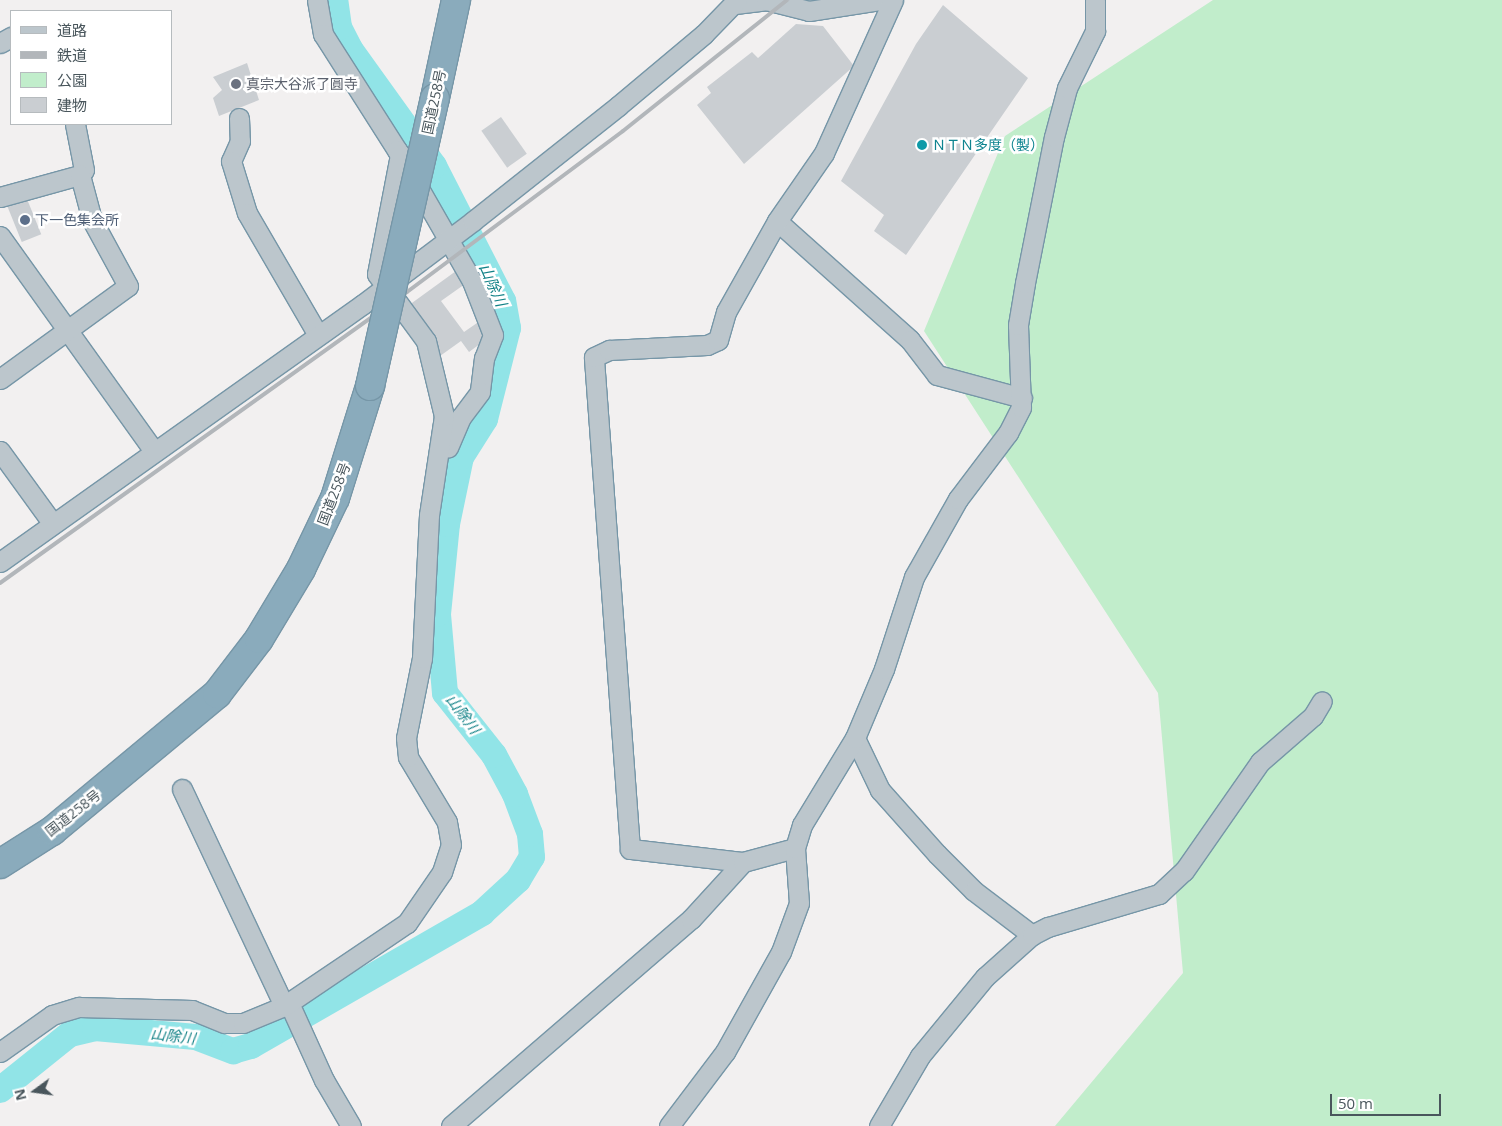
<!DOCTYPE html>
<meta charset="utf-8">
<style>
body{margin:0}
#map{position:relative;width:1502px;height:1126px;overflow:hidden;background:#f2f0f0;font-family:"Open Sans","Noto Sans JP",sans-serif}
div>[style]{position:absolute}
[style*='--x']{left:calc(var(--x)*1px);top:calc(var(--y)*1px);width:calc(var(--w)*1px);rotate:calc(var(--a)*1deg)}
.green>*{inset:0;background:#c1edcb}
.river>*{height:26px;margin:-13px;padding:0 13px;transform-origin:13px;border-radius:13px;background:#91e4e7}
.building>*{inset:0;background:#caced2;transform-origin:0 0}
.roads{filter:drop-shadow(1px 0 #7696a7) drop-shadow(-1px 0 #7696a7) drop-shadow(0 1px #7696a7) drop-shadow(0 -1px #7696a7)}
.minor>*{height:19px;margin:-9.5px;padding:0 9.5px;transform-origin:9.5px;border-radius:9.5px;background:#bcc6cc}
.highway>*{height:28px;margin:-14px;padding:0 14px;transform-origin:14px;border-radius:14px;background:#8aabbc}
.rail>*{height:4px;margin:-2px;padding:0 2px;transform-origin:2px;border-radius:2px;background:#b2b6ba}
.bridges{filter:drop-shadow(1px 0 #7696a7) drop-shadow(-1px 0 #7696a7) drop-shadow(0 1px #7696a7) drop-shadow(0 -1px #7696a7)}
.highway-bridge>*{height:28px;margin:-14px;padding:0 14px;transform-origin:14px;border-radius:14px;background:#8aabbc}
.dots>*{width:14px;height:14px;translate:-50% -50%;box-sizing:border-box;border:2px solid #fff;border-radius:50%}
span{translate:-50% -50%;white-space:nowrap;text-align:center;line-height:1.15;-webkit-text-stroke:5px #fff;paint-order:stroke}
.worship-label{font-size:14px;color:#5b616d}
.left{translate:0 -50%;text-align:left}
.street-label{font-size:14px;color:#49565c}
.culture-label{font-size:14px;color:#0d838f}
.service-label{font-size:14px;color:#4e5e75}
.water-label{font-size:15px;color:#138287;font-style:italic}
.legend{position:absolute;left:10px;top:10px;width:162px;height:115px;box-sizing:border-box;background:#fff;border:1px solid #b6bbbe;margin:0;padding:6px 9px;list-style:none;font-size:15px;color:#49565c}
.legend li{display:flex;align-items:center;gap:10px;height:25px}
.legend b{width:25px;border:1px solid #b6bbbe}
.north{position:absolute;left:10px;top:1066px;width:50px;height:50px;-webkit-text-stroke:4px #fff;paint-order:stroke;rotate:256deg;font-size:14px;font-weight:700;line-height:20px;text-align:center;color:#49565c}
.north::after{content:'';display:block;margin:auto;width:18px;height:22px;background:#49565c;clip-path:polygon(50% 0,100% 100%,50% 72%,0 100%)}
.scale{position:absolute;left:1330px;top:1094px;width:111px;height:22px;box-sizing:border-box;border:2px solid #49565c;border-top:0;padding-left:6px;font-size:15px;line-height:18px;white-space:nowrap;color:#49565c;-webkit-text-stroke:4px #fff;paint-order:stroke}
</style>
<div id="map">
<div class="green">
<i style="clip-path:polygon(1213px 0,1502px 0,1502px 1126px,1055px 1126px,1183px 973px,1158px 693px,924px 331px,1005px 136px)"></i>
</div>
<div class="river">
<i style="--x:0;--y:1090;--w:90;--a:-38.7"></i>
<i style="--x:70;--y:1034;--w:26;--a:-13"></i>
<i style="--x:95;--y:1028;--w:101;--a:5.1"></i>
<i style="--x:196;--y:1037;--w:40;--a:21"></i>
<i style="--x:233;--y:1051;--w:19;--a:-16"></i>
<i style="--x:251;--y:1046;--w:267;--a:-29.9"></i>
<i style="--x:482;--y:913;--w:49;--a:-42.5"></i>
<i style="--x:518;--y:880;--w:27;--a:-59"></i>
<i style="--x:532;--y:857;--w:23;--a:-95"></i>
<i style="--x:530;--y:834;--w:43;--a:-110.6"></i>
<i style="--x:515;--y:794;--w:44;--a:-118.3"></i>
<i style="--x:494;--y:755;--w:79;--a:-128.3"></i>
<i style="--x:445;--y:693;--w:79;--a:-95.1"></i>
<i style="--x:438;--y:614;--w:90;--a:-84.3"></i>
<i style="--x:447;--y:524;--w:68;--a:-78.2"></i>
<i style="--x:461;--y:457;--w:45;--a:-57.7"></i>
<i style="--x:485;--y:419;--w:94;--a:-75.8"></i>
<i style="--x:508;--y:328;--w:27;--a:-100"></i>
<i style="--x:503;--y:301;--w:152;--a:-117.1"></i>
<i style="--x:434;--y:166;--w:144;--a:-125.7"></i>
<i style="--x:350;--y:49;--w:25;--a:-117"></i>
<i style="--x:339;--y:27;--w:27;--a:-98"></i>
</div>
<div class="building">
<i style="clip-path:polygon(943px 5px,1028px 78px,906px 255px,874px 231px,884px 215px,841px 181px,916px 44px)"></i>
<i style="clip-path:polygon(796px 24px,823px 26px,854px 66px,744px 164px,697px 105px,711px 93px,707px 87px,752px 52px,758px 58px)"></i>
<i style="clip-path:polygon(247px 63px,259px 100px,219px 116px,213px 98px,222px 90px,213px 77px)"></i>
<i style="left:501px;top:117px;width:45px;height:24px;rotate:55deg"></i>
<i style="left:27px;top:199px;width:38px;height:21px;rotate:68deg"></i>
<i style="clip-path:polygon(456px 271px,465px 284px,441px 301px,464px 332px,477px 323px,488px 338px,469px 352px,461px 341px,440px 356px,405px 308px)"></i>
</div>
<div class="roads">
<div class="minor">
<i style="--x:317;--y:0;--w:35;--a:80"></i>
<i style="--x:323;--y:34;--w:138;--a:57.5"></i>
<i style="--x:397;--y:150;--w:151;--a:60.2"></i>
<i style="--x:472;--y:281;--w:58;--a:68.7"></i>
<i style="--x:493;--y:335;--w:25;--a:111"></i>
<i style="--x:484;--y:358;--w:34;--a:97"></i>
<i style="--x:480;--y:392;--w:31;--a:127"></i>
<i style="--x:461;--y:417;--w:33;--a:113"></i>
<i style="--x:735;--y:4;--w:31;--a:-7"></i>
<i style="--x:766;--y:0;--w:44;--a:14.3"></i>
<i style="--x:809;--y:11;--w:73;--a:-8.7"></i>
<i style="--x:0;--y:43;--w:13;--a:-29"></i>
<i style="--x:239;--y:118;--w:23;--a:88"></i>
<i style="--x:240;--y:141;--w:22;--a:114"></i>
<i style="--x:231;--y:161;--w:54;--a:72.9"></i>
<i style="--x:247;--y:213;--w:141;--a:59.8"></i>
<i style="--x:0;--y:197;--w:83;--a:-15.4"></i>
<i style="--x:80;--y:175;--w:6;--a:-51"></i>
<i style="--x:84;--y:170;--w:47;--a:-101.1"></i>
<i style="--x:777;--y:221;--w:178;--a:41.8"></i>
<i style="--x:910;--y:340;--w:44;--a:52.4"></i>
<i style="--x:937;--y:375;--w:88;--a:15.1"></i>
<i style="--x:0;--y:236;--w:264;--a:54.4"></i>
<i style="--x:0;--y:379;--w:158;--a:-36"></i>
<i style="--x:128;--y:286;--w:75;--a:-118.6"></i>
<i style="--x:92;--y:220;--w:47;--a:-104.9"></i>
<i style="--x:0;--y:451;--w:90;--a:54"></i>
<i style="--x:0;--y:562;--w:445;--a:-35.4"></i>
<i style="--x:363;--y:304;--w:138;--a:-37"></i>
<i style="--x:473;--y:221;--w:185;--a:-38.4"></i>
<i style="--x:618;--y:106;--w:112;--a:-39.9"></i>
<i style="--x:704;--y:34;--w:47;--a:-45.9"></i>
<i style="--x:855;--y:738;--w:58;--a:64.3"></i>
<i style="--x:880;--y:790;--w:86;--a:48.3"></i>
<i style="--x:937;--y:854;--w:52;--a:45"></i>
<i style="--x:974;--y:891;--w:73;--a:37.2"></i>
<i style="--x:182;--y:789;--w:240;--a:64.8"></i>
<i style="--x:743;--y:862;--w:114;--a:-173.4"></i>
<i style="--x:630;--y:849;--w:493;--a:-94.2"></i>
<i style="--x:594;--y:357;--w:17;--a:-25"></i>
<i style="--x:609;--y:350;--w:98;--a:-2.9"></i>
<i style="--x:707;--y:345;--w:12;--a:-24"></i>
<i style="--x:718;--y:340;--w:29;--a:-74"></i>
<i style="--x:726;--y:312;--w:104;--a:-60.7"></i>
<i style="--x:777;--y:221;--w:83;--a:-55.3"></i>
<i style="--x:824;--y:153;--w:168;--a:-65.7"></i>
<i style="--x:289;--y:1003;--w:85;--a:65.6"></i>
<i style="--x:324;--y:1080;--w:53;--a:59.6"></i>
<i style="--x:0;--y:1052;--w:64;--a:-35.4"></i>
<i style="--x:52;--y:1015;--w:28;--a:-17"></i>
<i style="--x:79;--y:1007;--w:113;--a:1.5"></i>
<i style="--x:192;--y:1010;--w:35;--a:22"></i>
<i style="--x:225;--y:1023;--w:18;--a:0"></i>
<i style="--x:243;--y:1023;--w:44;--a:-22.5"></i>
<i style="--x:284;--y:1006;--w:148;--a:-34"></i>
<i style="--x:407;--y:923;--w:62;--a:-55.5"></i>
<i style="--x:442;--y:872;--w:28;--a:-72"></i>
<i style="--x:451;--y:845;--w:23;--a:-100"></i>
<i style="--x:447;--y:822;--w:76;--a:-121"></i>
<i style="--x:408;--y:757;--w:19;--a:-96"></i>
<i style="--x:406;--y:738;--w:82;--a:-78.7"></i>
<i style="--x:422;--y:658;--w:143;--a:-87.2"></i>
<i style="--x:429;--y:515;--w:100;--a:-81.4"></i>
<i style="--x:444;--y:416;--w:77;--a:-103.5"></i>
<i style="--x:426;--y:341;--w:83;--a:-126.2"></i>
<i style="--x:377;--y:274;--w:122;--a:-79.1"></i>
<i style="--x:451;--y:1126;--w:317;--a:-40.8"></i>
<i style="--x:691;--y:919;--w:77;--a:-47.6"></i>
<i style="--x:743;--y:862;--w:54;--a:-15.1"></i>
<i style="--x:669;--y:1126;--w:93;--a:-52.9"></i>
<i style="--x:725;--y:1052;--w:115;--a:-60.8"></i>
<i style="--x:781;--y:952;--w:52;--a:-69.8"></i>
<i style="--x:799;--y:903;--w:55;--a:-94.2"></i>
<i style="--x:795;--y:848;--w:24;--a:-73"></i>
<i style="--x:802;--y:825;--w:102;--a:-58.7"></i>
<i style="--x:855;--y:738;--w:75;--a:-67.2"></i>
<i style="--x:884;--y:669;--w:97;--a:-71.9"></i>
<i style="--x:914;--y:577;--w:90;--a:-60.6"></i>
<i style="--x:958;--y:499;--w:83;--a:-52.9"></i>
<i style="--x:1008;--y:433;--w:29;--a:-63"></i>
<i style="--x:1021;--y:407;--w:82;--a:-92.1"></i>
<i style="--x:1018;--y:325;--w:43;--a:-80.5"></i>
<i style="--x:1025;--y:283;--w:149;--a:-78.8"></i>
<i style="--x:1054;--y:137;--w:51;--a:-75.1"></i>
<i style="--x:1067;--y:88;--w:64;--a:-63.8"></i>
<i style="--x:1095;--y:31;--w:31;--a:-90"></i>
<i style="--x:879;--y:1126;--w:81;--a:-59.6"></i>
<i style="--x:920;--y:1056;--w:102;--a:-50.6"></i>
<i style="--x:985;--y:977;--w:63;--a:-41.8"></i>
<i style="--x:1032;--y:935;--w:18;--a:-27"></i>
<i style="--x:1048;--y:927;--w:116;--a:-16.6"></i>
<i style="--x:1159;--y:894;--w:34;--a:-43"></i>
<i style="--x:1184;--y:871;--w:133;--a:-55.1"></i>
<i style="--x:1260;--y:762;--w:70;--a:-41"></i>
<i style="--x:1313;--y:716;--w:17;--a:-59"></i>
</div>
<div class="highway">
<i style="--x:435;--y:98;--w:100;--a:-77.9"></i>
<i style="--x:0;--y:864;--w:62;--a:-32.4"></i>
<i style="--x:52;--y:831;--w:214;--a:-39.7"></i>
<i style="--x:217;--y:694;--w:69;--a:-52.6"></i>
<i style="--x:259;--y:639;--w:82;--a:-59"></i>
<i style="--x:301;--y:569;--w:79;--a:-64.4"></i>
<i style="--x:335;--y:498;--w:117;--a:-72.6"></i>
</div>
</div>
<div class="rail">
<i style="--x:0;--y:583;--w:500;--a:-35.56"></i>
<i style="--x:407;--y:292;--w:269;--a:-36.7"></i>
<i style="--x:623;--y:131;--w:210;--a:-38.6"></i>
</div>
<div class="bridges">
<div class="highway-bridge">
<i style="--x:370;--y:386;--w:295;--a:-77.3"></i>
</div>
</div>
<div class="dots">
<i style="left:236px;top:84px;background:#6b7280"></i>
<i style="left:922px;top:145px;background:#0f9aa8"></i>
<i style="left:25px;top:220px;background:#5c6f8a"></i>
</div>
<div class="worship-label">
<span class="left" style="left:246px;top:84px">真宗大谷派了圓寺</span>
</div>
<div class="street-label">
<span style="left:434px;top:102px;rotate:-78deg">国道258号</span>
<span style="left:334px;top:494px;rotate:-69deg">国道258号</span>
<span style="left:73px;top:813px;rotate:-38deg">国道258号</span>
</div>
<div class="culture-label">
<span class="left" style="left:932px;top:145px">ＮＴＮ多度（製）</span>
</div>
<div class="service-label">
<span class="left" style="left:35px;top:220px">下一色集会所</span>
</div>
<div class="water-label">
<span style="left:493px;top:285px;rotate:66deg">山除川</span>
<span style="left:463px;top:714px;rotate:53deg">山除川</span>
<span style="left:173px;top:1036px;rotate:7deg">山除川</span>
</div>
<ul class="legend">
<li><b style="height:6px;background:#bcc6cc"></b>道路</li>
<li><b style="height:6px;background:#b2b6ba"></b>鉄道</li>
<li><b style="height:14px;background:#c1edcb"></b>公園</li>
<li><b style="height:14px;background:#caced2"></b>建物</li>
</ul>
<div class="north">N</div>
<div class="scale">50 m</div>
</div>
